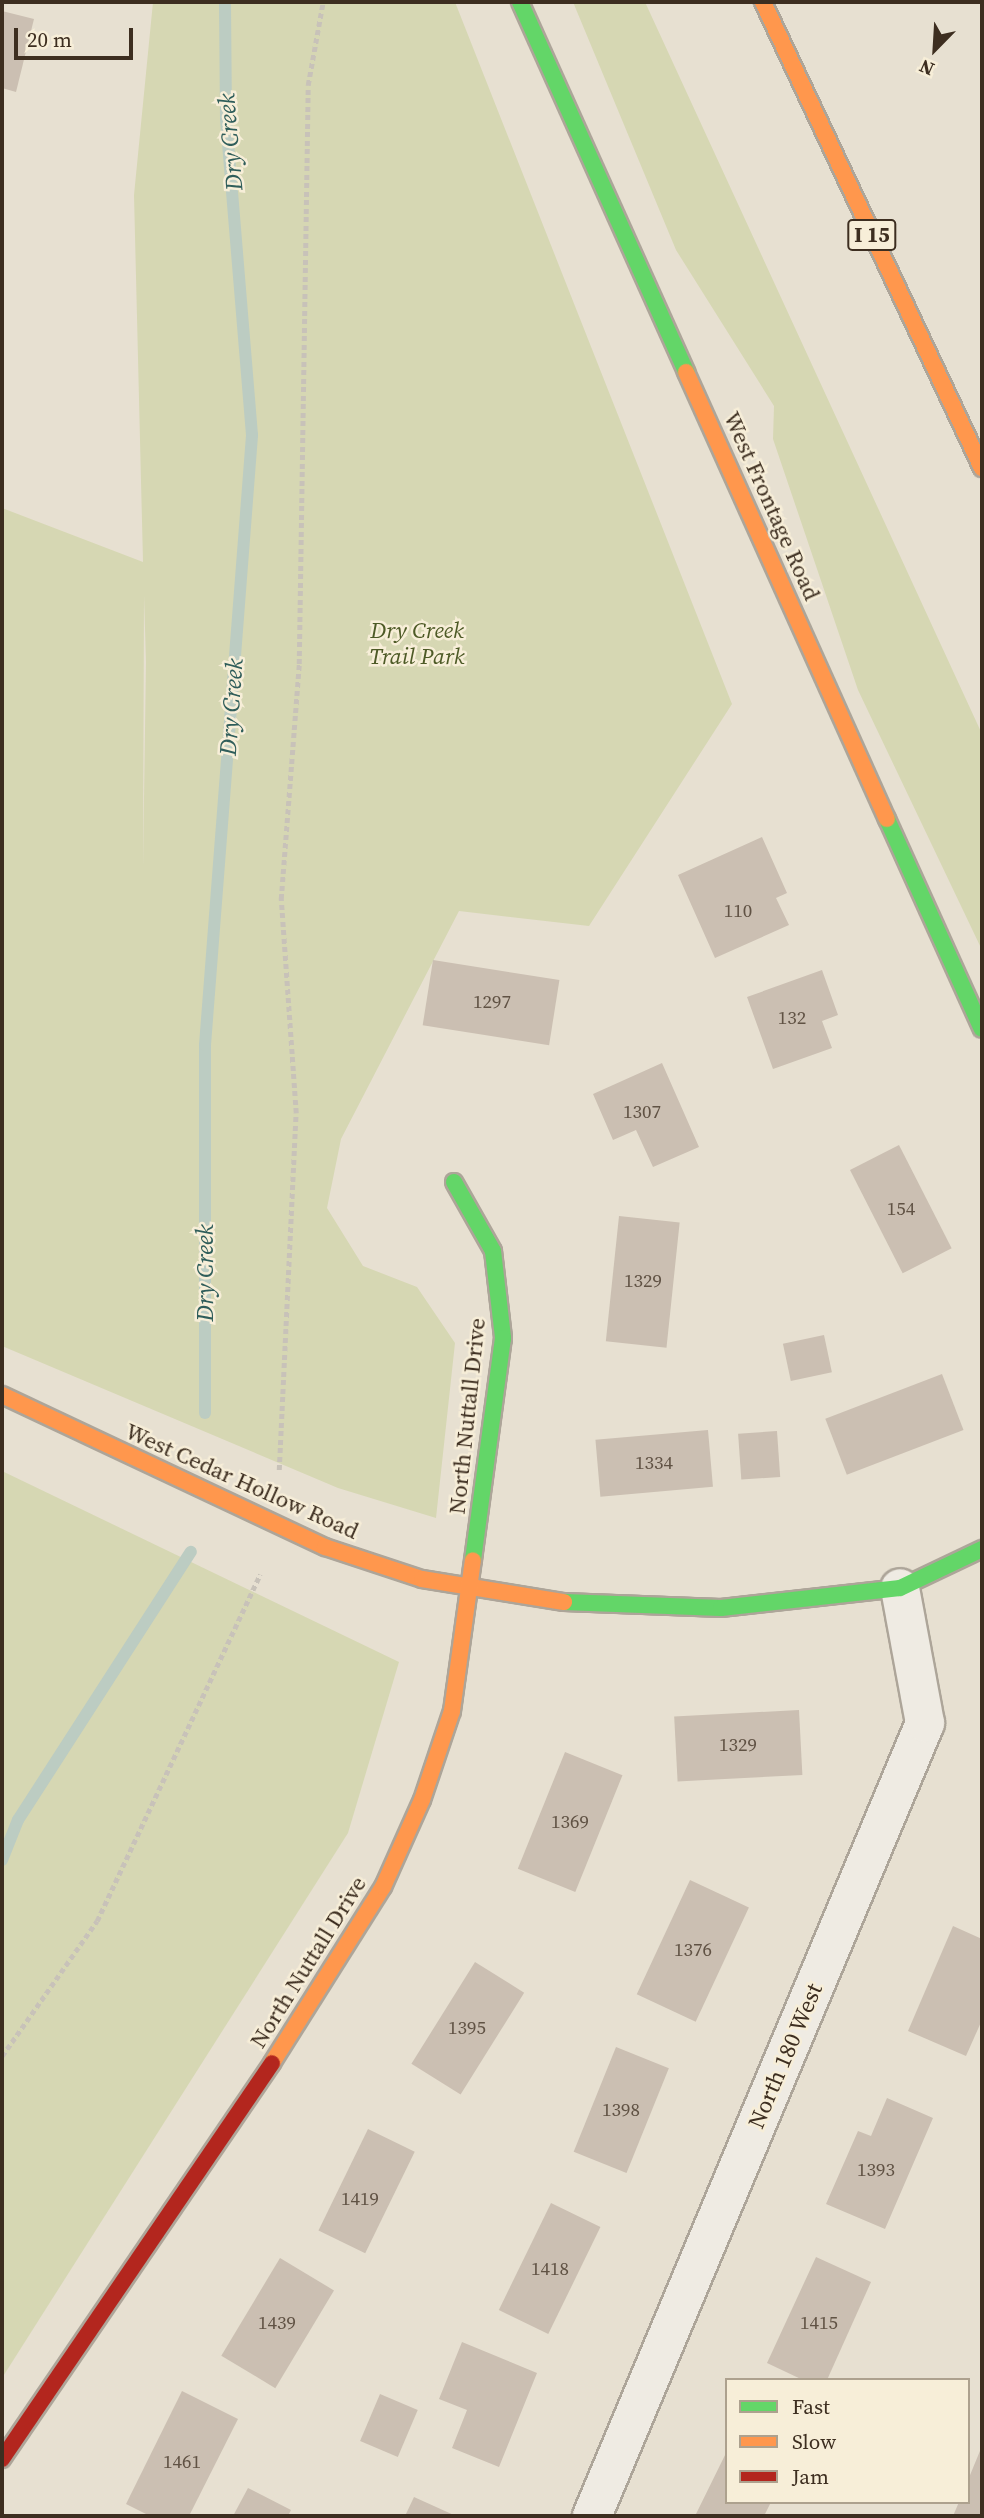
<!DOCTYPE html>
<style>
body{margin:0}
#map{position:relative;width:984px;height:2518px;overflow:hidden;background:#e7e0d1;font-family:"Source Serif 4",serif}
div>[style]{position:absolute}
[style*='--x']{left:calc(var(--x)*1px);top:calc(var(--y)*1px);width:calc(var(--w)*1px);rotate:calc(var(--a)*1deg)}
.green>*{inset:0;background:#d6d7b3}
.stream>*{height:12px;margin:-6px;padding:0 6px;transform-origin:6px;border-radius:6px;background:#bcccc2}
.building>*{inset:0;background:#cbbfb2;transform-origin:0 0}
.path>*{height:4.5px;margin-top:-2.25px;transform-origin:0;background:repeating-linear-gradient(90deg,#c8c2b9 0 5px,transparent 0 8.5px)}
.roads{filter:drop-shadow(2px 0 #ada599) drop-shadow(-2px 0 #ada599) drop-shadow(0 2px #ada599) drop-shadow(0 -2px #ada599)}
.street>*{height:38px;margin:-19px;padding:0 19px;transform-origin:19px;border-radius:19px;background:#efebe3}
.fast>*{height:16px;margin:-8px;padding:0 8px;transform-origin:8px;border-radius:8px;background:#63d668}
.slow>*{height:16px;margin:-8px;padding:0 8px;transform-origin:8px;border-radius:8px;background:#ff974d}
.jam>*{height:16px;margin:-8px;padding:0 8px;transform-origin:8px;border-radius:8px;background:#b3261e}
span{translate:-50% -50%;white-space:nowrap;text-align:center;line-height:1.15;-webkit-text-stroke:5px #f7eed8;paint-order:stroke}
.number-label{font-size:19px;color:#605244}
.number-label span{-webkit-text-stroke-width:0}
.shield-label span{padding:2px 5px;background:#f7eed8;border:2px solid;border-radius:5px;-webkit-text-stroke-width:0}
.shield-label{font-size:21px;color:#3d2e20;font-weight:700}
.street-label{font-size:23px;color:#3d2e20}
.park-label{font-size:23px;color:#4d5a26;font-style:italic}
.water-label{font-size:24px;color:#2f5d5a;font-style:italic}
.frame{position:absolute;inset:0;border:4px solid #3d2e20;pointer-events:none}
.legend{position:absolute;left:725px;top:2378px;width:245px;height:126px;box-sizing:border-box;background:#f7eed8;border:2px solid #ada18e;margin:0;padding:9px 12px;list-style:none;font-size:21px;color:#3d2e20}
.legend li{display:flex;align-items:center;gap:14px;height:35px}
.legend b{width:35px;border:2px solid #ada18e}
.north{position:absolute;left:900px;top:14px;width:70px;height:70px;-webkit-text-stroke:5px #f7eed8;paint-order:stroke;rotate:204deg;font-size:19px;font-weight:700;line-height:28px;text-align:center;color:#3d2e20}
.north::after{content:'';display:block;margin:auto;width:24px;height:32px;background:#3d2e20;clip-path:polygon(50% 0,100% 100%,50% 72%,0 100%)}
.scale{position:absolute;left:14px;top:28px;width:119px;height:32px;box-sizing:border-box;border:4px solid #3d2e20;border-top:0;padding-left:9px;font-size:21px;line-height:24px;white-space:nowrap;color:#3d2e20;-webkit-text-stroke:5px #f7eed8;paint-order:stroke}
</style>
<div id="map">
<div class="green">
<i style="clip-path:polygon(evenodd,153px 2px,455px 2px,732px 704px,589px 926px,459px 911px,341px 1139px,327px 1208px,363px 1266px,417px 1287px,455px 1343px,436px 1518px,338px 1488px,2px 1346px,2px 508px,143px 562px,134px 195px,153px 2px,144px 595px,146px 662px,143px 867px,143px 866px,144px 595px)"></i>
<i style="clip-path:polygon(573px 2px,645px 2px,982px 734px,982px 950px,858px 690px,773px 439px,774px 406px,676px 250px)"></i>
<i style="clip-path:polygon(2px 1471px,399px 1662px,348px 1833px,2px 2378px)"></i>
</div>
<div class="stream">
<i style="--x:205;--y:1413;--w:368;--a:-90"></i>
<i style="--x:205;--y:1045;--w:612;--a:-85.59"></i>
<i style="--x:252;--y:435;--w:318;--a:-94.7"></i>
<i style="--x:226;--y:118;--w:116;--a:-90.5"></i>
<i style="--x:2;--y:1860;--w:43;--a:-68.2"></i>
<i style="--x:18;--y:1820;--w:319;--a:-57.2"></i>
</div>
<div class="building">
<i style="clip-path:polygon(2px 11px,34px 19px,16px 92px,2px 88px)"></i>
<i style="clip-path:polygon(762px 837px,787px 893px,776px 898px,789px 925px,715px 958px,678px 875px)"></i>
<i style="left:433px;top:960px;width:128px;height:66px;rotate:9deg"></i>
<i style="clip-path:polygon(822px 970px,838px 1015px,822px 1021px,832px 1048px,773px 1069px,747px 997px)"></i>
<i style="clip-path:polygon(662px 1063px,699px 1147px,653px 1167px,636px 1130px,613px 1140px,593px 1094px)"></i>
<i style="left:899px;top:1145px;width:116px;height:55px;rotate:63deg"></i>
<i style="left:619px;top:1216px;width:61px;height:126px;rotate:6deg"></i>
<i style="left:824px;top:1335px;width:38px;height:42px;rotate:78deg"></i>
<i style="left:942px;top:1374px;width:60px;height:125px;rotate:69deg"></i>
<i style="left:708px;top:1430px;width:57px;height:113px;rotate:85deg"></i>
<i style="left:777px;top:1431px;width:46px;height:39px;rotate:86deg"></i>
<i style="left:799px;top:1710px;width:65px;height:125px;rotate:87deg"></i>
<i style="left:565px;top:1752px;width:62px;height:126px;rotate:22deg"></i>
<i style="left:690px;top:1880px;width:65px;height:126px;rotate:25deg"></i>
<i style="clip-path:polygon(953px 1926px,982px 1939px,982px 2020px,966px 2056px,908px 2031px)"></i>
<i style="left:475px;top:1962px;width:58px;height:120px;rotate:32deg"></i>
<i style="left:616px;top:2047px;width:57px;height:113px;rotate:22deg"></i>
<i style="clip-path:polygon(887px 2098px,933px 2118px,885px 2229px,826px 2204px,858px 2131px,871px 2136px)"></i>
<i style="left:368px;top:2129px;width:52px;height:113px;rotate:26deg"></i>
<i style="left:551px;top:2203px;width:55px;height:119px;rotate:26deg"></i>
<i style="clip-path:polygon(816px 2257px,871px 2282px,827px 2380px,803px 2380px,767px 2363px)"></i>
<i style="left:280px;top:2258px;width:63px;height:114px;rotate:31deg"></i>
<i style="clip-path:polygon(462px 2342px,537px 2373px,499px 2467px,452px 2448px,467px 2410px,439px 2399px)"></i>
<i style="clip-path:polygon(182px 2391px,238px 2419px,189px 2516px,150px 2516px,126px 2504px)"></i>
<i style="left:380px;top:2394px;width:41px;height:51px;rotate:23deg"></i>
<i style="clip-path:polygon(982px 2446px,982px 2516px,953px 2516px,959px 2502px,968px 2502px,968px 2480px)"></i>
<i style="clip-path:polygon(727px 2451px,727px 2502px,771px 2502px,764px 2516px,695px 2516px)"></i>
<i style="clip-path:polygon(248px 2488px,291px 2510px,288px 2516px,233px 2516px)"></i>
<i style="clip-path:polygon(414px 2497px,456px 2516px,405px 2516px)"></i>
</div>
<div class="path">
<i style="--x:279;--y:1470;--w:357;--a:-87.3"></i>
<i style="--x:296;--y:1113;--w:215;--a:-94"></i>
<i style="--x:281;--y:899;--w:236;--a:-85.6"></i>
<i style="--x:299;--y:664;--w:579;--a:-89.11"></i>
<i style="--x:308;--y:85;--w:84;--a:-79.8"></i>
<i style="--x:2;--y:2056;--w:165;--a:-54.9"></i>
<i style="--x:97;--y:1921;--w:383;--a:-64.8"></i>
</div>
<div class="roads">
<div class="street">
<i style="--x:592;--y:2516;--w:860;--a:-67.22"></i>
<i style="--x:925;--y:1723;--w:137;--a:-100.5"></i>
</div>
<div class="fast">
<i style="--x:520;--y:2;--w:406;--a:65.8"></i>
<i style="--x:887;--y:819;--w:230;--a:65.7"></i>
<i style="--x:454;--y:1182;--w:79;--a:60.5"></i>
<i style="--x:493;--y:1251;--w:88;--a:83.4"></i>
<i style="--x:503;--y:1338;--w:224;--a:97.7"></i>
<i style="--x:564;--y:1602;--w:157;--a:2.2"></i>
<i style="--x:721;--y:1608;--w:180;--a:-6.4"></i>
<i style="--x:900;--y:1588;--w:91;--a:-25.4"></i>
</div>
<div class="slow">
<i style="--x:763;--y:2;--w:515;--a:64.83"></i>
<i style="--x:686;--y:372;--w:490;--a:65.8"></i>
<i style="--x:2;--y:1395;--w:357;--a:25.2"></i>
<i style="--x:325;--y:1547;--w:102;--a:18.3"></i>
<i style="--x:422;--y:1579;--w:144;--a:9.2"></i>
<i style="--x:272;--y:2063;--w:208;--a:-57.8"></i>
<i style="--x:383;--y:1887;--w:95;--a:-65.9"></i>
<i style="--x:422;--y:1800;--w:94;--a:-71.4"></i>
<i style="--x:452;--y:1711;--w:152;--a:-82.1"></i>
</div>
<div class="jam">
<i style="--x:2;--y:2459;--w:479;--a:-55.7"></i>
</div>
</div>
<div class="number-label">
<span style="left:738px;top:911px">110</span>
<span style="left:492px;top:1002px">1297</span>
<span style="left:792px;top:1018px">132</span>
<span style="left:642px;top:1112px">1307</span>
<span style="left:901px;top:1209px">154</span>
<span style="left:643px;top:1281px">1329</span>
<span style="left:654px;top:1463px">1334</span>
<span style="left:738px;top:1745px">1329</span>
<span style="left:570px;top:1822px">1369</span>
<span style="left:693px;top:1950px">1376</span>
<span style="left:467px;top:2028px">1395</span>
<span style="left:621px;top:2110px">1398</span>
<span style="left:876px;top:2170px">1393</span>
<span style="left:360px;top:2199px">1419</span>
<span style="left:550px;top:2269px">1418</span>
<span style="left:277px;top:2323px">1439</span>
<span style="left:819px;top:2323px">1415</span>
<span style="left:182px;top:2462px">1461</span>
</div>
<div class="shield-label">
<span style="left:872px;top:235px">I 15</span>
</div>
<div class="street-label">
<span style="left:772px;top:506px;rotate:66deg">West Frontage Road</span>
<span style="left:467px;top:1416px;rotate:-84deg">North Nuttall Drive</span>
<span style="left:242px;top:1481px;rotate:24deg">West Cedar Hollow Road</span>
<span style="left:308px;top:1962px;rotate:-58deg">North Nuttall Drive</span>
<span style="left:785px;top:2056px;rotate:-67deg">North 180 West</span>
</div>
<div class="park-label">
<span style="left:417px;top:643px">Dry Creek<br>Trail Park</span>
</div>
<div class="water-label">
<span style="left:230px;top:142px;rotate:-95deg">Dry Creek</span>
<span style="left:231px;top:707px;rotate:-86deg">Dry Creek</span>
<span style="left:205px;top:1273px;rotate:-90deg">Dry Creek</span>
</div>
<div class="frame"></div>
<ul class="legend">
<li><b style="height:9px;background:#63d668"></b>Fast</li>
<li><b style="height:9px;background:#ff974d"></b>Slow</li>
<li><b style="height:9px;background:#b3261e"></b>Jam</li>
</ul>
<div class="north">N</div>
<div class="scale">20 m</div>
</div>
